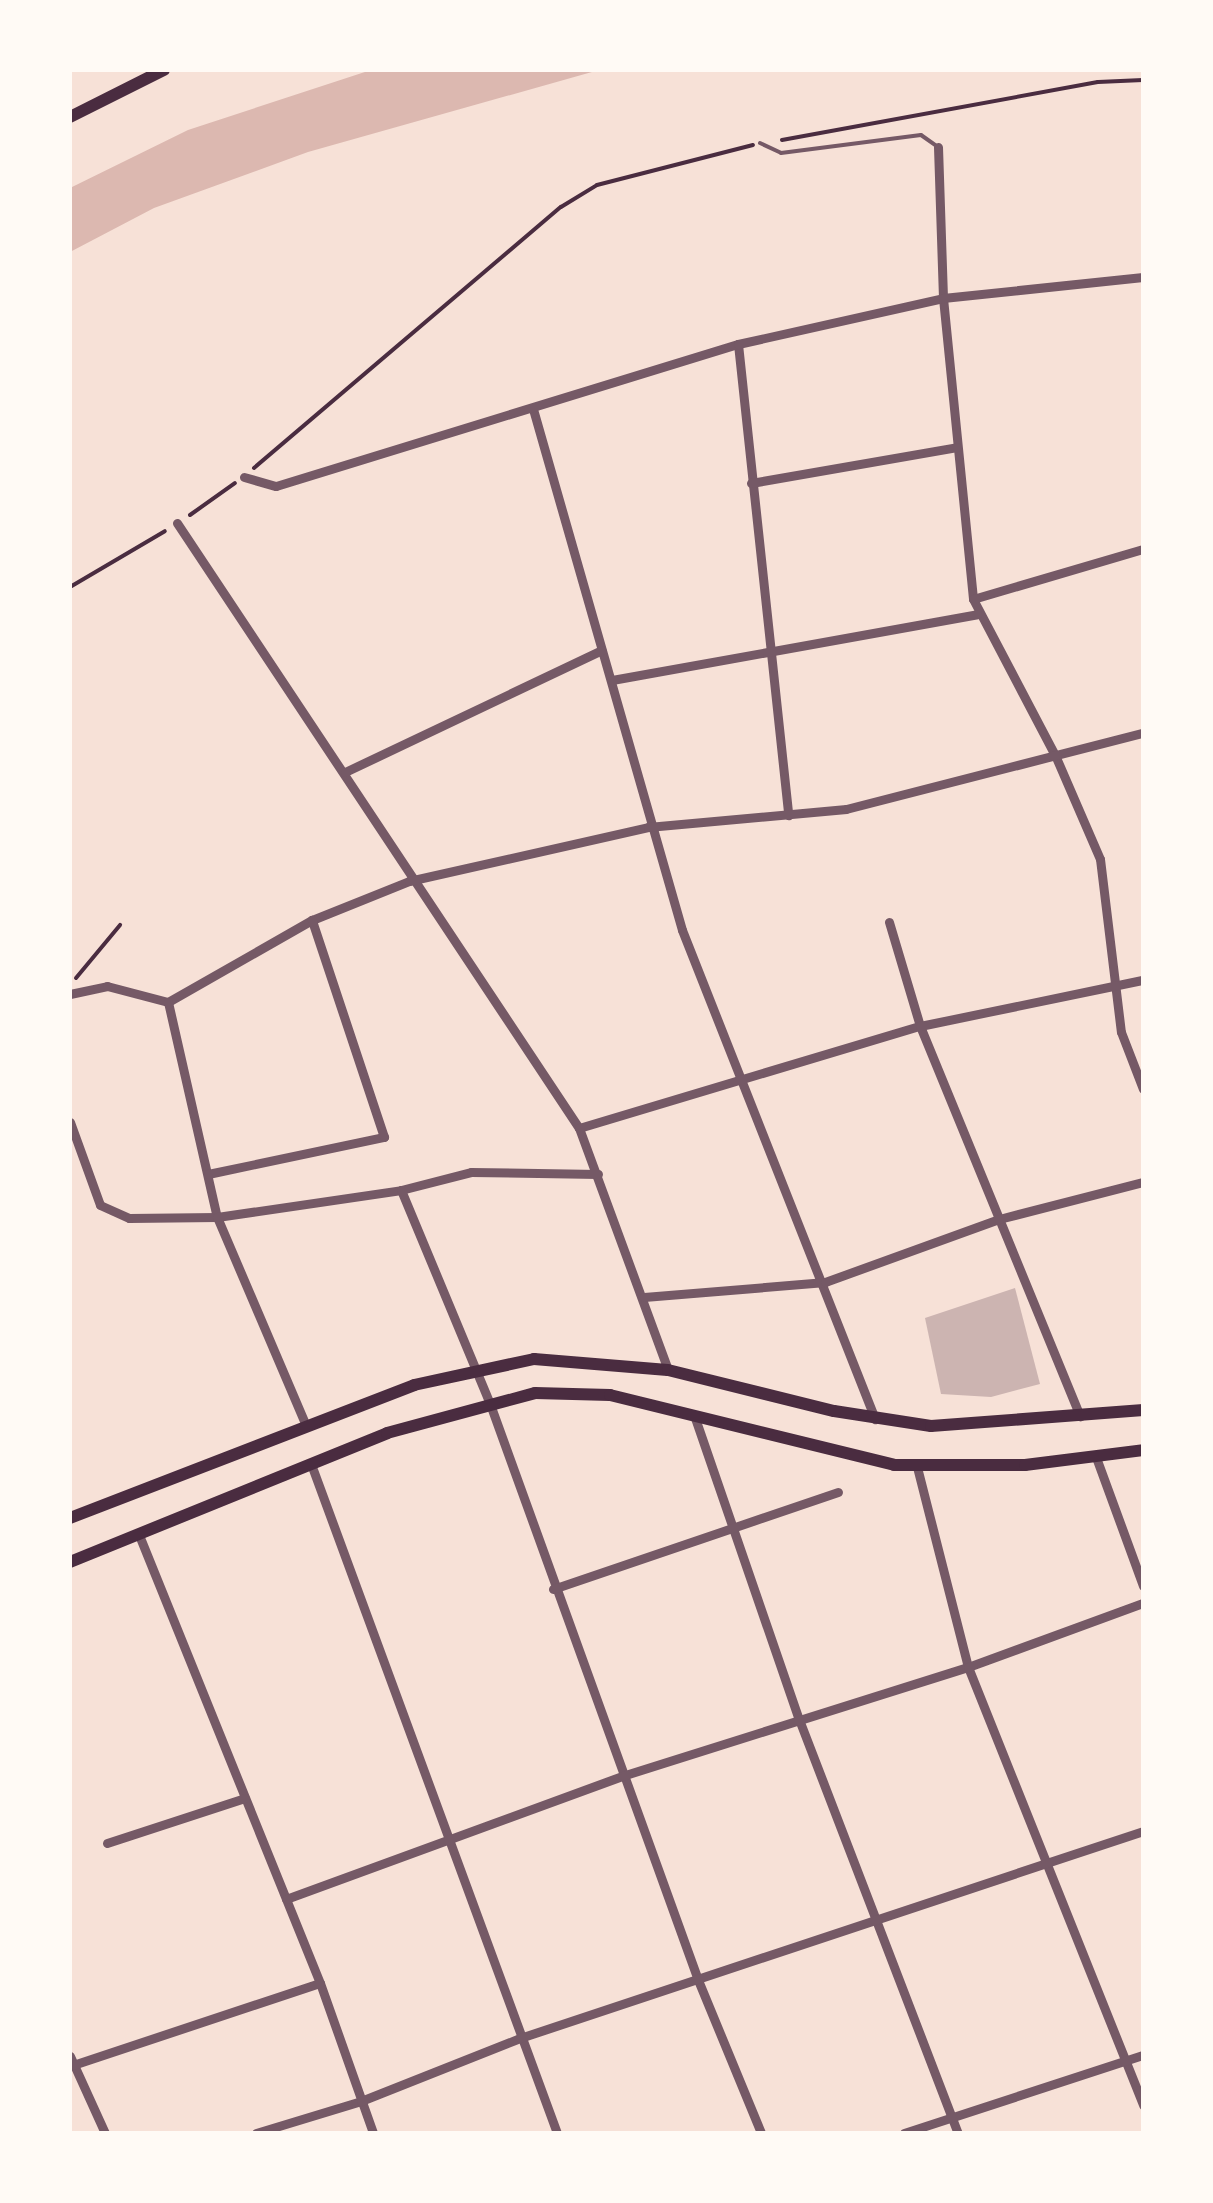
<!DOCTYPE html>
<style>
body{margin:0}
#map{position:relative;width:1213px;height:2203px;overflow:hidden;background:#f7e1d7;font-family:"Times New Roman",serif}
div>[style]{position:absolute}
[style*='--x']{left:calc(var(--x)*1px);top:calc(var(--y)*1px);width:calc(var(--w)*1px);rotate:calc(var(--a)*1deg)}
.water>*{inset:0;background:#dcb8b0}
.building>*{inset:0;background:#ccb4b1}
.path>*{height:4px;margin:-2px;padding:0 2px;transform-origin:2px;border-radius:2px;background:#4a2c40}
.service>*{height:4px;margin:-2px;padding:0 2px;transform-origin:2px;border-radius:2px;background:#755966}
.minor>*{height:9px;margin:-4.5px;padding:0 4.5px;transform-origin:4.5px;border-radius:4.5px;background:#755966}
.primary>*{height:12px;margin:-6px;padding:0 6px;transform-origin:6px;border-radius:6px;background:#4a2c40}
span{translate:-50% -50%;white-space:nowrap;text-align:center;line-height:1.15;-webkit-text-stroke:10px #fffaf5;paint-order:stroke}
.frame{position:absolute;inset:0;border:72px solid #fffaf5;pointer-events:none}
</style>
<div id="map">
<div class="water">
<i style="clip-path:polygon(371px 70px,599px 70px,308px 152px,154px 208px,70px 252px,70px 188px,188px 130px)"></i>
</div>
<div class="building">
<i style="clip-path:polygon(1015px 1288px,1040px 1384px,991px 1397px,941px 1394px,925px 1318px)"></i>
</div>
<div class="path">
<i style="--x:782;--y:140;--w:321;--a:-10.4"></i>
<i style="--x:1098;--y:82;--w:45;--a:-2.5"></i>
<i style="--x:254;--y:468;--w:403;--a:-40.4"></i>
<i style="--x:561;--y:207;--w:42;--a:-31.4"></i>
<i style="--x:597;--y:185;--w:161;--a:-14.4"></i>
<i style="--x:190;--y:515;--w:55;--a:-35.4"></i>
<i style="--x:70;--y:587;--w:110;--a:-30.5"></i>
<i style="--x:76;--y:978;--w:69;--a:-50.3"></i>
</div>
<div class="service">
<i style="--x:760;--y:143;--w:23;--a:25"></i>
<i style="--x:781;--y:153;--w:141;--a:-7.3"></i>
<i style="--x:921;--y:135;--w:21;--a:35"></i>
</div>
<div class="minor">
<i style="--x:938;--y:147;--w:151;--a:88.1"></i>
<i style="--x:943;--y:298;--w:302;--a:84.3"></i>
<i style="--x:973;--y:599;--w:176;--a:62.3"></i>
<i style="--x:1055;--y:755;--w:113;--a:66.6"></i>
<i style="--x:1100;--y:859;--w:174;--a:83.1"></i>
<i style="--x:1121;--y:1032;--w:61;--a:68.9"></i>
<i style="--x:738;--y:344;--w:474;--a:83.9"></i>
<i style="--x:533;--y:409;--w:542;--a:74.04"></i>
<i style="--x:682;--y:930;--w:526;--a:68.46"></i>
<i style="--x:244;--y:477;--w:33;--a:16"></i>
<i style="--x:276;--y:486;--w:483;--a:-17.1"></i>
<i style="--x:738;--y:344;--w:210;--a:-12.6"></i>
<i style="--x:943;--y:298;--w:201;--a:-6"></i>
<i style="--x:751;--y:483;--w:209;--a:-9.9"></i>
<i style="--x:177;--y:523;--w:726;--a:56.4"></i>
<i style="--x:579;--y:1128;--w:258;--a:69.8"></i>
<i style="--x:973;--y:599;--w:177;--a:-16.4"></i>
<i style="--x:612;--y:680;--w:371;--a:-10.2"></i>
<i style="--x:345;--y:772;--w:284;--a:-25.4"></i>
<i style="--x:889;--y:922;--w:109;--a:73.4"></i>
<i style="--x:920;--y:1026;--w:422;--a:67.7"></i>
<i style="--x:70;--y:994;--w:38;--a:-12"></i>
<i style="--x:107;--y:986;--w:63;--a:14.7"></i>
<i style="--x:168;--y:1002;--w:166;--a:-29.7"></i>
<i style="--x:312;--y:920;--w:105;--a:-21.9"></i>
<i style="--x:409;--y:881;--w:245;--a:-12.7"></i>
<i style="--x:648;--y:827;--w:199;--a:-5.2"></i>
<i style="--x:846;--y:809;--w:307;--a:-14.4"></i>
<i style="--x:168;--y:1002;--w:221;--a:77.2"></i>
<i style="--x:217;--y:1217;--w:227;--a:66.9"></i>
<i style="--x:70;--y:1122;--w:88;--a:70.1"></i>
<i style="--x:100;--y:1205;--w:32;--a:24"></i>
<i style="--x:129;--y:1218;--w:88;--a:-0.7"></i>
<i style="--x:217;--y:1217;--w:186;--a:-8.3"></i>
<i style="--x:401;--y:1190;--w:72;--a:-14.4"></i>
<i style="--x:471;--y:1172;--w:127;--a:0.9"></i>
<i style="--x:579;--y:1128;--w:356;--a:-16.7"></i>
<i style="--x:920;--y:1026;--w:228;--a:-11.7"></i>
<i style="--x:208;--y:1174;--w:180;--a:-11.9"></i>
<i style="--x:384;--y:1137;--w:229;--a:-108.4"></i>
<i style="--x:401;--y:1190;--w:232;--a:67.4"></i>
<i style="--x:490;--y:1404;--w:612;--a:70.14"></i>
<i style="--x:698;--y:1980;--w:165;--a:67.6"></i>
<i style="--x:644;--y:1297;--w:182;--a:-4.7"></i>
<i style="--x:825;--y:1282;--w:185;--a:-19.9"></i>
<i style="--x:999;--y:1219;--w:149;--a:-14.4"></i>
<i style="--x:694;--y:1415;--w:325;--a:71"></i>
<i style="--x:800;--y:1722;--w:440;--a:69"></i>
<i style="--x:1097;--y:1460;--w:134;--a:69.9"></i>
<i style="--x:311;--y:1464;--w:713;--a:69.81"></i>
<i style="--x:917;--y:1467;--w:206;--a:75.7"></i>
<i style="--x:968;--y:1667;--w:472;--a:68.2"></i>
<i style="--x:139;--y:1535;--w:483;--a:68"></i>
<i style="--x:320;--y:1983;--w:159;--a:70.5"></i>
<i style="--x:553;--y:1589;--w:301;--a:-18.8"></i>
<i style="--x:107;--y:1843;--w:145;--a:-18.1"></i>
<i style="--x:286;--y:1899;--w:358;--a:-20.1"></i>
<i style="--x:622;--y:1776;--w:363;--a:-17.5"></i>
<i style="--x:968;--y:1667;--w:186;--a:-20.1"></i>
<i style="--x:70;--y:2056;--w:85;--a:65.6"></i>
<i style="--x:73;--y:2065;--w:260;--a:-18.4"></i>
<i style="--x:256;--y:2133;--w:110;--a:-16.9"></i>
<i style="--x:361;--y:2101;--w:171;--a:-21.6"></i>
<i style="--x:520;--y:2038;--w:656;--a:-18.38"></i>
<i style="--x:904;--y:2133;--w:251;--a:-18.1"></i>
</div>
<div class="primary">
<i style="--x:70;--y:117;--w:105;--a:-26.6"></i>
<i style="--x:70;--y:1518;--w:369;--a:-21.1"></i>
<i style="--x:414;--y:1385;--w:123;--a:-12.2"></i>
<i style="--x:534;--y:1359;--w:134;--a:4.7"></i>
<i style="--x:668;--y:1370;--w:171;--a:13.9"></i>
<i style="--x:834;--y:1411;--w:98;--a:8.8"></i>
<i style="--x:931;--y:1426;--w:213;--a:-4.3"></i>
<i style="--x:70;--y:1562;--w:342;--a:-22.1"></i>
<i style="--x:387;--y:1433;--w:153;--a:-15.1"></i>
<i style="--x:535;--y:1393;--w:75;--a:1.5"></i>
<i style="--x:610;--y:1395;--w:292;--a:13.8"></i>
<i style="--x:894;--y:1465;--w:131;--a:0"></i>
<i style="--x:1025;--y:1465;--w:119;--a:-7.2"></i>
</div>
<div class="frame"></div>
</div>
